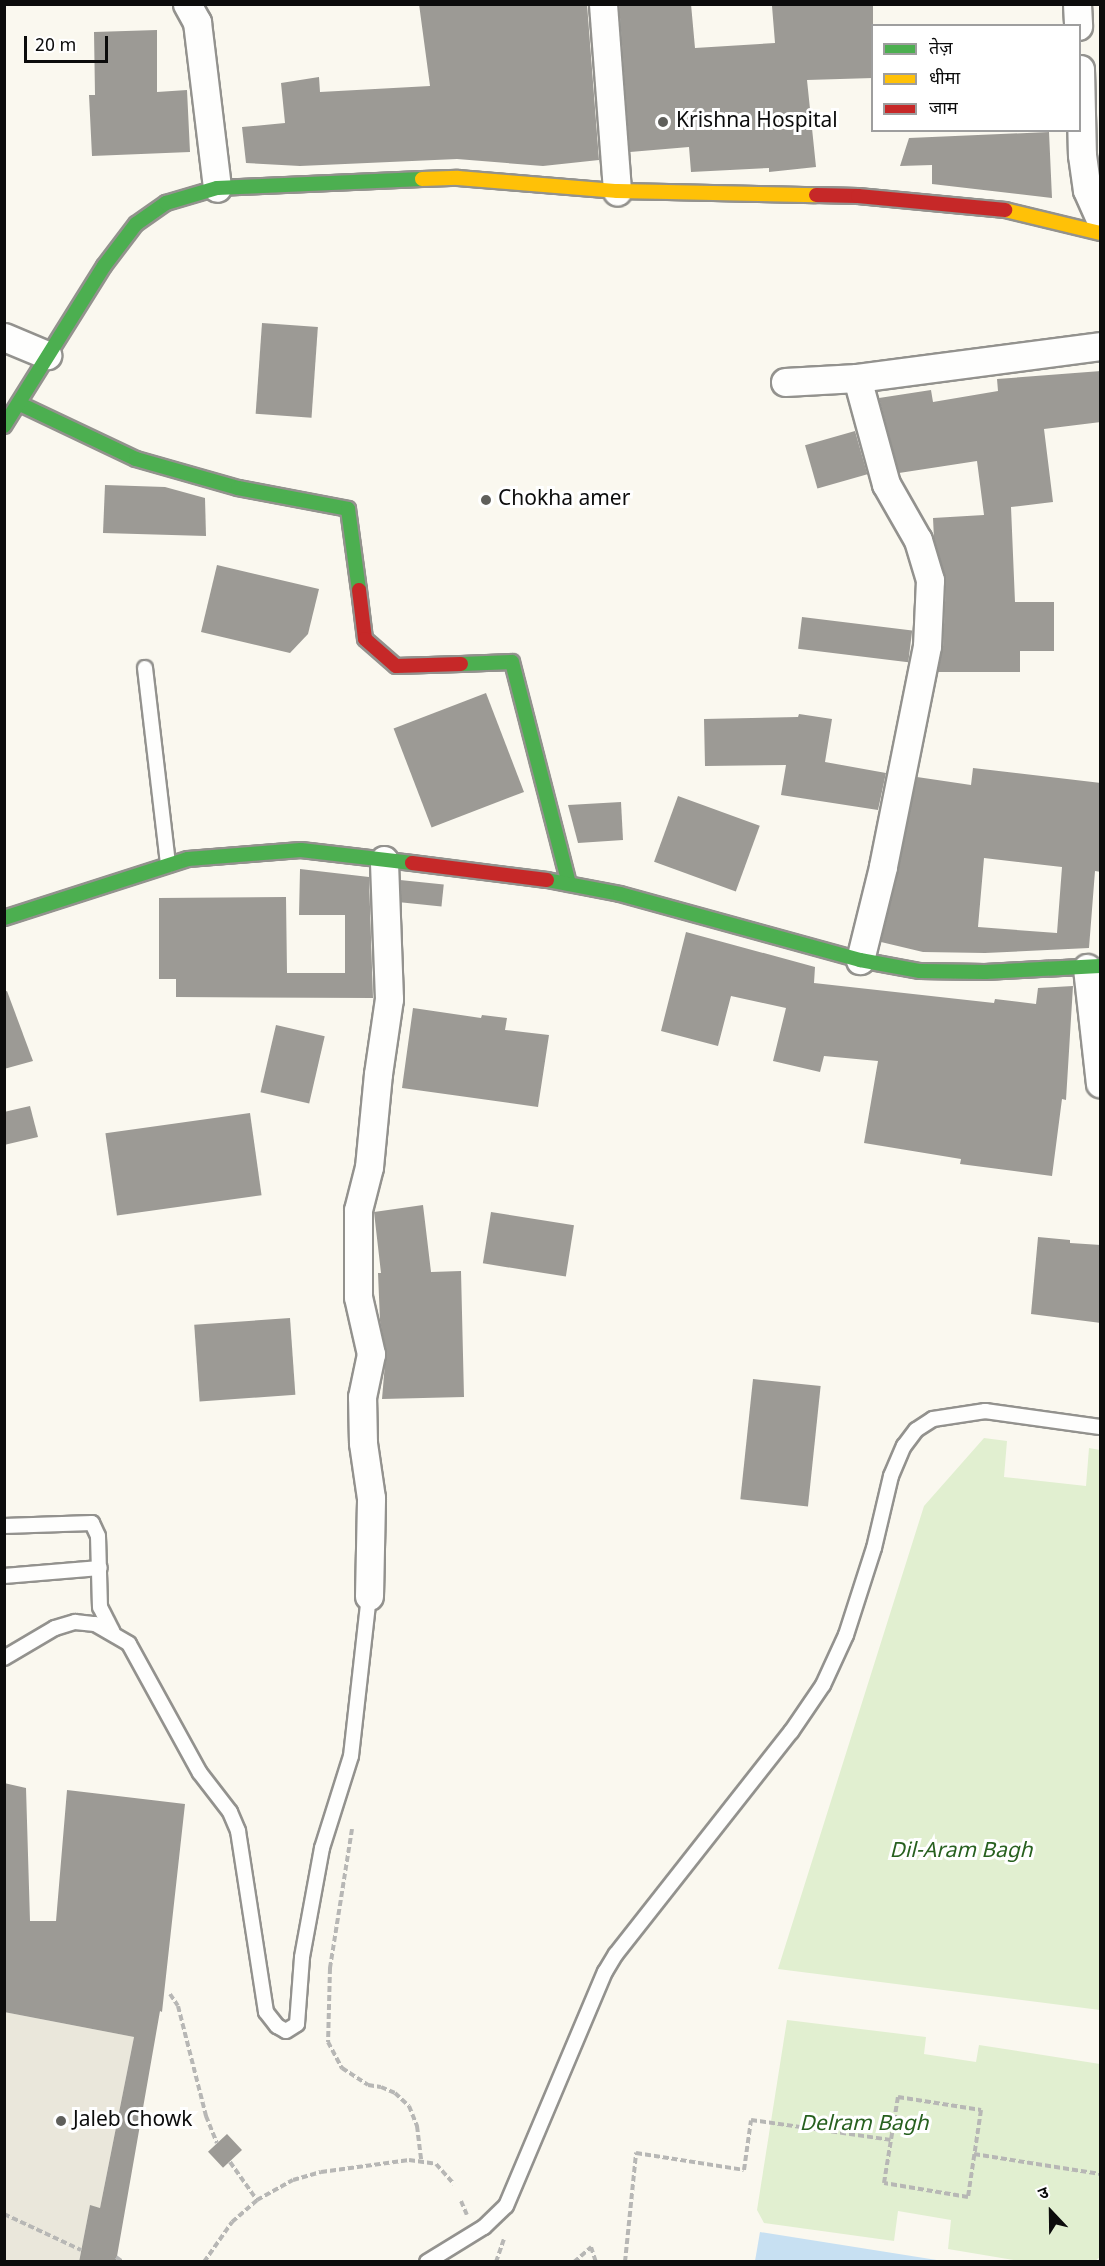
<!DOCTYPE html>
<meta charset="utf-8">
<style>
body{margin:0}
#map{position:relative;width:1105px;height:2266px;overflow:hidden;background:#faf8ef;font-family:Georgia,"Noto Sans Devanagari",serif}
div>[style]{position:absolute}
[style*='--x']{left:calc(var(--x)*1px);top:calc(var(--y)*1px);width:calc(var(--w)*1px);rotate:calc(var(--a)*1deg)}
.green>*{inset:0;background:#e1efd0}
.plaza>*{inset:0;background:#eae7db}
.water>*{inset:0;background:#c7e0f2}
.building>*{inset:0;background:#9c9a95;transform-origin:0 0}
.path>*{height:4px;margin-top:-2px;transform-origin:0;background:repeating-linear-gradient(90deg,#b7b7b5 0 6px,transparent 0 9px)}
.roads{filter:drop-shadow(2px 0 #93928e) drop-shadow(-2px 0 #93928e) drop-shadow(0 2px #93928e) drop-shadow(0 -2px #93928e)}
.lane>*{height:14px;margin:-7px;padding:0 7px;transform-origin:7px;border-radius:7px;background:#fefefd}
.street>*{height:27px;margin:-13.5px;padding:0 13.5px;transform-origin:13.5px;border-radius:13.5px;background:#fefefd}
.fast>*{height:14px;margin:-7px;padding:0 7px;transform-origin:7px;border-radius:7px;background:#4caf50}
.slow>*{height:14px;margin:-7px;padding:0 7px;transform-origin:7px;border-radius:7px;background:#ffc107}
.jam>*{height:14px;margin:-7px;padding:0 7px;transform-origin:7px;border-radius:7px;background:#c62828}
.dots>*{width:16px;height:16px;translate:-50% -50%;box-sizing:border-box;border:3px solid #fff;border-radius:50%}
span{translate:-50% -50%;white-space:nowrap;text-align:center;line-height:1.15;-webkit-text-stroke:6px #fff;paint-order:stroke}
.poi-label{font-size:21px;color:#0c0c0c}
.left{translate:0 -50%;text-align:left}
.park-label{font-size:21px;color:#27601f;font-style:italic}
.frame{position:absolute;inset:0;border:6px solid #0c0c0c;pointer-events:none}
.legend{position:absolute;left:871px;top:24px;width:210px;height:108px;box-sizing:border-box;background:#fff;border:2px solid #9e9e9e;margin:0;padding:8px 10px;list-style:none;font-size:18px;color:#0c0c0c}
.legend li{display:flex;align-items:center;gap:12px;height:30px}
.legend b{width:30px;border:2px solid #9e9e9e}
.north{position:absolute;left:1021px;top:2182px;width:60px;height:60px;-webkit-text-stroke:4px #fff;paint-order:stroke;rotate:338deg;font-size:16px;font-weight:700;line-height:24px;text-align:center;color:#0c0c0c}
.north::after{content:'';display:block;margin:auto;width:21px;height:27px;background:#0c0c0c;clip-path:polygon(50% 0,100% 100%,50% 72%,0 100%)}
.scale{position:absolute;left:24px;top:36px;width:84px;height:27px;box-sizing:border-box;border:3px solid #0c0c0c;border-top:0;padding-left:8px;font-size:18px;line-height:21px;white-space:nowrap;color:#0c0c0c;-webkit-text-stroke:4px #fff;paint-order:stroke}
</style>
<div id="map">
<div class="green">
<i style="clip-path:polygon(984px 1438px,1007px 1441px,1004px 1477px,1086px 1486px,1089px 1448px,1100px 1450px,1100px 2010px,778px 1969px,924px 1506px)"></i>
<i style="clip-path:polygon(787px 2020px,926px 2037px,924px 2054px,976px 2062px,979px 2045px,1100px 2064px,1100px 2257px,1095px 2261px,1020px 2261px,948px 2249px,951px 2220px,898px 2211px,894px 2241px,764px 2223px,757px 2210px)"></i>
</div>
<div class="plaza">
<i style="clip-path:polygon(4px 2012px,134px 2037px,100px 2208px,90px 2206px,79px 2261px,5px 2261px)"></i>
</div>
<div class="water">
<i style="clip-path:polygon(760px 2232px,943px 2261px,755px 2261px)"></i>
</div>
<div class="building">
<i style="clip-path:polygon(419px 4px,587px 4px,599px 160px,543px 166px,457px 159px,300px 166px,246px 163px,242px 127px,285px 123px,281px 83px,319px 77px,320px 92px,430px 86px)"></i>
<i style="clip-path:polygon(619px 4px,691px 4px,695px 48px,775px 43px,772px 6px,873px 4px,873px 78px,807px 80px,816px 167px,769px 172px,769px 168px,691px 172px,689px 147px,630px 152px)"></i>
<i style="clip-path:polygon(157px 30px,157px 92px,187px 90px,190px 152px,92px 156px,89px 95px,95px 95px,94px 32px)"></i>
<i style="clip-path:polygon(1049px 132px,1052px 198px,932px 184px,932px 165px,900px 166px,909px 138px)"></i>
<i style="left:262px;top:323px;width:56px;height:91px;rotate:4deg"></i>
<i style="clip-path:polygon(1101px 371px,1101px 422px,1044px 429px,1053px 502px,1011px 507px,1015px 602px,1054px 602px,1054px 651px,1020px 651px,1020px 672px,938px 672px,943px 647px,946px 581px,934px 539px,933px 518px,984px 515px,977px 461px,899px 473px,879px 398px,931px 390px,933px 402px,998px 391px,997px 379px)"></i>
<i style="left:855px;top:431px;width:45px;height:52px;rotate:74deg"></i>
<i style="clip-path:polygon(105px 485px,165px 487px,205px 498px,206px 536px,103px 533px)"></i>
<i style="clip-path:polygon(217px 565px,319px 589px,308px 634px,290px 653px,201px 632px)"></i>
<i style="left:802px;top:617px;width:111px;height:32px;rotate:7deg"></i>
<i style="left:486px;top:693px;width:106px;height:99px;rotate:69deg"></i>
<i style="clip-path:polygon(799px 714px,832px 719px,825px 762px,886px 773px,878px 810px,781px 795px,786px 765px,705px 766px,704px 719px,798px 717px)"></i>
<i style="clip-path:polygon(evenodd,973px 768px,1101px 783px,1101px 872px,1095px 871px,1089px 948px,985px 953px,923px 952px,881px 942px,917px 777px,971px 785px,973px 768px,984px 858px,1062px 867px,1057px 933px,978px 927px,984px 858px)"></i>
<i style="left:678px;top:796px;width:87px;height:70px;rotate:20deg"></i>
<i style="clip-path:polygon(621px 802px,623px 840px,578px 843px,568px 805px)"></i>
<i style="clip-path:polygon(300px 869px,369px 877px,373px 998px,176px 997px,176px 979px,159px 979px,159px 898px,286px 897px,287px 973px,345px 973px,345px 915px,299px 915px)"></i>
<i style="left:400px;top:880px;width:44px;height:22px;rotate:6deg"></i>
<i style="clip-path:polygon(686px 932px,815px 967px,814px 983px,994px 1003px,995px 999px,1036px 1004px,1038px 988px,1073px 986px,1066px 1100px,1062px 1099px,1052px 1176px,960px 1164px,961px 1159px,864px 1143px,878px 1061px,824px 1056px,820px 1072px,773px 1061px,786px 1008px,731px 996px,718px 1046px,661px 1031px)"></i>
<i style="clip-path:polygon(7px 991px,33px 1061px,4px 1069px,4px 992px)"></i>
<i style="clip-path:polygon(413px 1008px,481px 1018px,482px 1015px,507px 1018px,505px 1030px,549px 1035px,538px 1107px,402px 1088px)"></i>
<i style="left:276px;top:1025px;width:50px;height:69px;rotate:13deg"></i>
<i style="clip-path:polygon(30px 1106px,38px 1137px,4px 1145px,4px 1112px)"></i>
<i style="left:250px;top:1113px;width:83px;height:146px;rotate:82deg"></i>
<i style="clip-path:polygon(423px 1205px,431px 1272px,461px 1271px,464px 1397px,382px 1399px,386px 1351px,380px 1321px,378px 1273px,381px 1273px,374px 1212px)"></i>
<i style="left:491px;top:1212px;width:84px;height:52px;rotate:9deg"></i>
<i style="clip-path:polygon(1038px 1237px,1070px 1240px,1070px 1243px,1101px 1245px,1101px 1323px,1031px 1314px)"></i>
<i style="left:290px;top:1318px;width:77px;height:96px;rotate:86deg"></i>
<i style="left:753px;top:1379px;width:68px;height:121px;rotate:6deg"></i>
<i style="clip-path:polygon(4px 1783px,26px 1788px,30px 1921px,56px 1921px,67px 1790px,185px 1804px,162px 2012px,160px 2011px,116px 2262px,79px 2262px,90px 2205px,100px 2208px,134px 2037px,4px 2012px)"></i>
<i style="left:227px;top:2134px;width:22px;height:26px;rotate:47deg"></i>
</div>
<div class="path">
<i style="--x:352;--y:1829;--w:141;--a:99"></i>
<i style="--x:330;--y:1968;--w:74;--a:91.5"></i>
<i style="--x:328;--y:2042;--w:30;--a:62"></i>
<i style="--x:342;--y:2068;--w:31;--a:33"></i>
<i style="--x:368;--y:2085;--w:13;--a:9"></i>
<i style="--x:381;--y:2087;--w:15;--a:23"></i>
<i style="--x:395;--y:2093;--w:19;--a:43"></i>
<i style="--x:409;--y:2106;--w:22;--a:68"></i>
<i style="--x:417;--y:2126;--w:34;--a:83"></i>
<i style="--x:170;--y:1994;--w:14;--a:56"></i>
<i style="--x:178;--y:2006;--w:114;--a:75.7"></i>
<i style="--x:206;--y:2116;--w:29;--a:68"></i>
<i style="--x:898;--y:2097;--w:84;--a:8.9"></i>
<i style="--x:981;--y:2110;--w:88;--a:98.5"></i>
<i style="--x:968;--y:2197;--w:85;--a:-170.5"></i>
<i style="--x:884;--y:2183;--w:87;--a:-80.8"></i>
<i style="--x:974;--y:2154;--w:128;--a:9"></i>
<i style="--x:230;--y:2162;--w:47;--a:54.6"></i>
<i style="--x:461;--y:2201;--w:15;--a:67"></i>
<i style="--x:4;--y:2214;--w:85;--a:25.1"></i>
<i style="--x:116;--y:2257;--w:9;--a:36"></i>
<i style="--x:204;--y:2262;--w:49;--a:-55"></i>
<i style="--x:232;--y:2222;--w:33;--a:-41"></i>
<i style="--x:257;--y:2200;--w:41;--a:-29.1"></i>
<i style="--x:293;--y:2180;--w:29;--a:-16"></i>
<i style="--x:321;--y:2172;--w:89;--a:-7.8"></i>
<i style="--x:409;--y:2160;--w:27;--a:8"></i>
<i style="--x:436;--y:2164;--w:27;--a:48"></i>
<i style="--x:496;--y:2262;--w:24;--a:-71"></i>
<i style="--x:574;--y:2262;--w:23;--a:-41"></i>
<i style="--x:591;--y:2247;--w:16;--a:72"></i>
<i style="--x:625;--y:2262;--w:110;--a:-84.2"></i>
<i style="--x:636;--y:2153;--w:109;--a:8.9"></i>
<i style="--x:744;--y:2170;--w:50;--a:-82"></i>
<i style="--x:751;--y:2120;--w:141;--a:8.1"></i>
</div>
<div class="roads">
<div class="lane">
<i style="--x:145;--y:668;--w:198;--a:83.3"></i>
<i style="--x:4;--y:1526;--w:88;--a:-2"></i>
<i style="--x:92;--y:1523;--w:14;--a:65"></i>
<i style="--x:98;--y:1536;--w:71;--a:88.4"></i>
<i style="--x:100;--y:1607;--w:28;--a:63"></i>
<i style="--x:4;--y:1576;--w:96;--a:-4.8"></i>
<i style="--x:4;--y:1658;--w:59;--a:-30.5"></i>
<i style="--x:55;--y:1628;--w:21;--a:-17"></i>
<i style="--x:75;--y:1622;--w:20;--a:6"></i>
<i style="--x:95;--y:1624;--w:39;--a:30"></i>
<i style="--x:129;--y:1644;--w:147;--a:61.2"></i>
<i style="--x:200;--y:1773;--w:49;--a:52.4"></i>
<i style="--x:230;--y:1812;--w:21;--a:67"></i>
<i style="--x:238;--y:1831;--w:183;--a:81.2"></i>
<i style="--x:266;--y:2012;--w:18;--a:52"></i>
<i style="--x:277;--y:2026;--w:10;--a:29"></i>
<i style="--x:286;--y:2031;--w:13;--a:-32"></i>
<i style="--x:297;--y:2024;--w:67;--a:-85.7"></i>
<i style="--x:302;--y:1957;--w:111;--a:-79.6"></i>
<i style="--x:322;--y:1848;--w:96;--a:-72.5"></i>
<i style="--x:351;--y:1756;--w:161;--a:-83.6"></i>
<i style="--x:427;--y:2262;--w:67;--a:-31.6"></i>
<i style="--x:484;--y:2227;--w:30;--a:-44"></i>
<i style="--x:506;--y:2206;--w:254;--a:-67.1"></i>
<i style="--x:605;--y:1972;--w:21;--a:-59"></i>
<i style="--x:616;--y:1954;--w:283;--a:-51.8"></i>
<i style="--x:791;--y:1732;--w:57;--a:-55.8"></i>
<i style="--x:823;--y:1685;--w:55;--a:-65.3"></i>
<i style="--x:846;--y:1635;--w:91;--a:-72.2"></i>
<i style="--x:874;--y:1548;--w:74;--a:-76.7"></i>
<i style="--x:891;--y:1476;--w:33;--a:-67"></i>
<i style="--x:904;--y:1446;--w:20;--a:-53"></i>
<i style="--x:916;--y:1430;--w:20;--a:-33"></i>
<i style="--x:933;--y:1419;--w:53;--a:-8.7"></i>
<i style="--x:985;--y:1411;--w:116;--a:7.9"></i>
</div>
<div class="street">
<i style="--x:187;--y:4;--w:21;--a:61"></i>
<i style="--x:197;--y:22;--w:167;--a:83.1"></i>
<i style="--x:603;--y:4;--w:188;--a:85.7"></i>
<i style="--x:1077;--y:4;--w:22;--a:87"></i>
<i style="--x:1080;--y:69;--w:86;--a:88.7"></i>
<i style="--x:1082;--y:155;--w:35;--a:82"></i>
<i style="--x:1087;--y:190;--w:32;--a:66"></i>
<i style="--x:4;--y:337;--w:47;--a:22.7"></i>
<i style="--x:857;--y:378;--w:110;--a:74.7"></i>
<i style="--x:886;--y:484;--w:64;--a:60.3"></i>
<i style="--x:918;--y:540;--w:42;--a:73.3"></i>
<i style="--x:930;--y:580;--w:66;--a:92.6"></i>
<i style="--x:927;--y:646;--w:225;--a:101.3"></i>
<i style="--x:883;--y:867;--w:96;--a:103.9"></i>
<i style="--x:785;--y:382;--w:72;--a:-3.2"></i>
<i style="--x:857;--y:378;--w:245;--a:-7.5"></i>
<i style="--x:1087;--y:968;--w:116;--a:83.6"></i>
<i style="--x:369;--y:1596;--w:98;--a:-88.8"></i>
<i style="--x:371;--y:1498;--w:56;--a:-98.3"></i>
<i style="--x:363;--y:1443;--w:46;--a:-91.2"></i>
<i style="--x:362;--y:1397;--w:44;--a:-78.2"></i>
<i style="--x:371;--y:1354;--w:58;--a:-102.8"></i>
<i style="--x:358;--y:1297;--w:87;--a:-90"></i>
<i style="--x:358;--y:1210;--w:44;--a:-75.7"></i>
<i style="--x:369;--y:1167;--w:93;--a:-84.5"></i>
<i style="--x:378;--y:1074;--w:76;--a:-81.7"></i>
<i style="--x:389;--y:999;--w:139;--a:-92.1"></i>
</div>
<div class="fast">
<i style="--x:20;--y:404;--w:128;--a:25.4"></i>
<i style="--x:136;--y:459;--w:106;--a:15.9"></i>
<i style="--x:238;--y:488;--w:112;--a:10.8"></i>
<i style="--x:348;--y:509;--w:82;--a:82.3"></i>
<i style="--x:4;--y:426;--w:189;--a:-58"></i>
<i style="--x:104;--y:266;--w:53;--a:-52.7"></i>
<i style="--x:136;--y:224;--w:37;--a:-35"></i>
<i style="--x:166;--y:203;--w:53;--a:-16.4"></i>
<i style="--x:217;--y:188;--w:205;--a:-2.5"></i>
<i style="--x:461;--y:664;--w:51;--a:-2.2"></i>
<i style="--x:512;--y:662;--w:229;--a:75.6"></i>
<i style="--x:547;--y:880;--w:74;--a:10.9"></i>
<i style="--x:620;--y:894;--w:249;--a:15.4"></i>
<i style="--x:860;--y:960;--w:61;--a:10.4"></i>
<i style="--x:920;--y:971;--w:65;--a:0.9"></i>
<i style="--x:985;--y:972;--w:115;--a:-3"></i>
<i style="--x:4;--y:918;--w:193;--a:-17.8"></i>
<i style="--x:188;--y:859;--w:113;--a:-4.6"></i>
<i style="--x:301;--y:850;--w:112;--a:6.7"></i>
</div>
<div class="slow">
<i style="--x:422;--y:179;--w:36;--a:-2"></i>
<i style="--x:458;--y:178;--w:160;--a:4.7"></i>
<i style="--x:617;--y:191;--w:199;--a:1.2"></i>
<i style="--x:1005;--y:210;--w:98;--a:13.6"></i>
</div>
<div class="jam">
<i style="--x:816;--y:195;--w:42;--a:1.4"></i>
<i style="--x:858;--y:196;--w:148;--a:5.4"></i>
<i style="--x:359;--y:590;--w:49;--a:83"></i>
<i style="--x:365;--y:639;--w:41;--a:41.1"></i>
<i style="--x:396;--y:666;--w:65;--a:-1.8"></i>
<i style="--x:412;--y:863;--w:136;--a:7.2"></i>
</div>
</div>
<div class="dots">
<i style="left:663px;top:122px;background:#5f5f5b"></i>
<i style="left:486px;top:500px;background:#5f5f5b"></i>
<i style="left:61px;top:2121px;background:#5f5f5b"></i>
</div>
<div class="poi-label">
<span class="left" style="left:676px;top:122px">Krishna Hospital</span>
<span class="left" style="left:498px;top:500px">Chokha amer</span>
<span class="left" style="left:73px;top:2121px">Jaleb Chowk</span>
</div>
<div class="park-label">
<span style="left:961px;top:1852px">Dil-Aram Bagh</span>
<span style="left:864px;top:2125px">Delram Bagh</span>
</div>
<div class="frame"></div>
<ul class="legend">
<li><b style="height:8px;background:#4caf50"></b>तेज़</li>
<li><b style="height:8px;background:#ffc107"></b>धीमा</li>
<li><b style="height:8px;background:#c62828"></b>जाम</li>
</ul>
<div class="north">उ</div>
<div class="scale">20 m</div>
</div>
